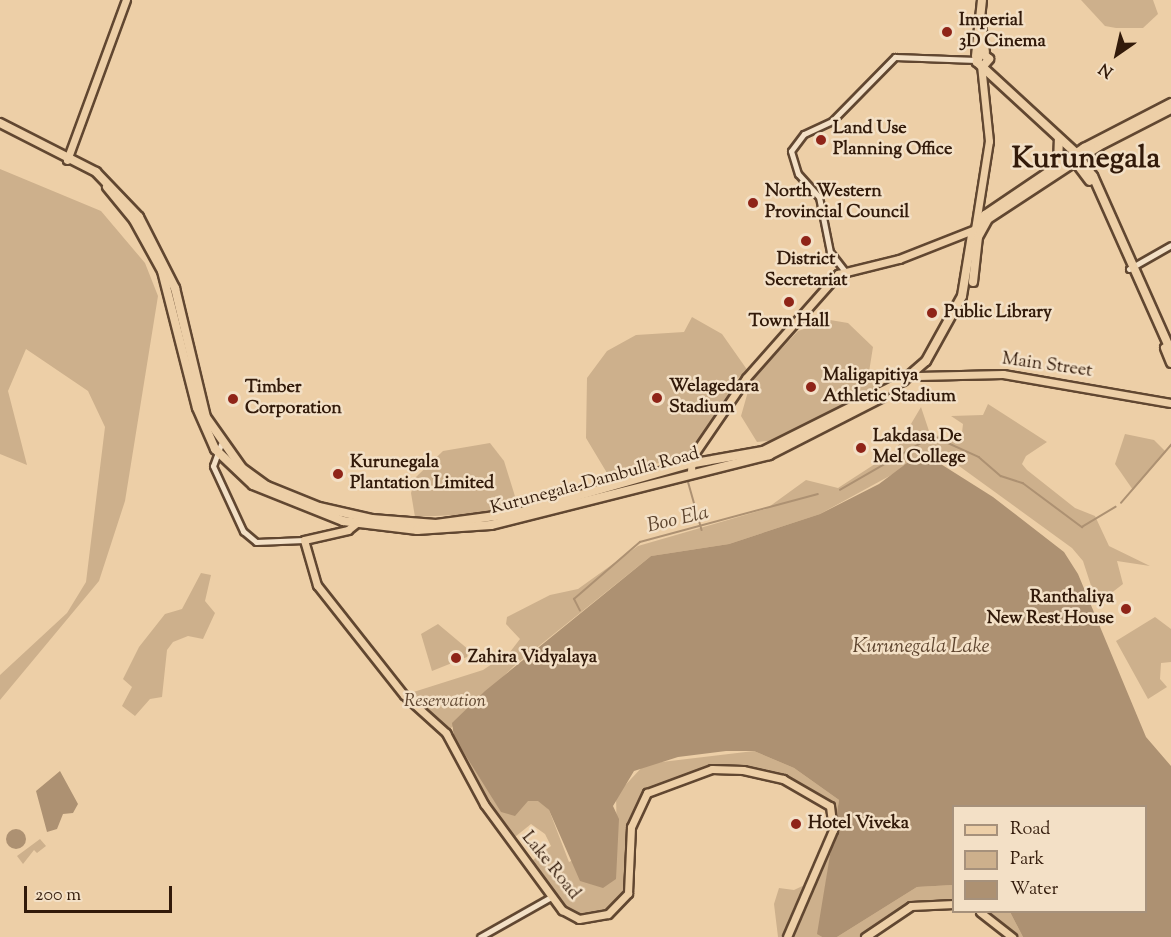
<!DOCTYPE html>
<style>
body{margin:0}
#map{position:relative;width:1171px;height:937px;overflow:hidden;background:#edcfa7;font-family:"Sorts Mill Goudy",serif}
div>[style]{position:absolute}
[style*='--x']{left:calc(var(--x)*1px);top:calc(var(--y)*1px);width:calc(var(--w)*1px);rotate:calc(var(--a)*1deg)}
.green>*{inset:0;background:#cdb08c}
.water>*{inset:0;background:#ad9172}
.round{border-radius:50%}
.stream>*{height:1.5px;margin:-0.75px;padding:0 0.75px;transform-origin:0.75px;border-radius:0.75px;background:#ad9172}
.roads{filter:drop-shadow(2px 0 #614731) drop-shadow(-2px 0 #614731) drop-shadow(0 2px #614731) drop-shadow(0 -2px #614731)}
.minor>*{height:5px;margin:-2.5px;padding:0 2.5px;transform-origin:2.5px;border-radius:2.5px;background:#f3e0c6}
.major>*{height:7px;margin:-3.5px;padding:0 3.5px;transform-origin:3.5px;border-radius:3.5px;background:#edcfa7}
.highway>*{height:8px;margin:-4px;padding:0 4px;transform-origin:4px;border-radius:4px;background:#edcfa7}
.dots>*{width:16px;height:16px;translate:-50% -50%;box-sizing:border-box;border:3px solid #f3e0c6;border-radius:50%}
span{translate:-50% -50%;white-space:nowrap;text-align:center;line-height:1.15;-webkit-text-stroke:5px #f3e0c6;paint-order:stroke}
.poi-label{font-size:18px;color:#321a0a;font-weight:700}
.left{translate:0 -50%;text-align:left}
.right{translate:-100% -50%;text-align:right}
.street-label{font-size:18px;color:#321a0a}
.park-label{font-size:18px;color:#604731;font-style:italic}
.water-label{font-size:20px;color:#5d442e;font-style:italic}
.town-label{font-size:30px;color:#321a0a;font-weight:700}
.legend{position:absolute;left:952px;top:805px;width:195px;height:108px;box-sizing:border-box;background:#f3e0c6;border:2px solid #a6917b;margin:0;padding:8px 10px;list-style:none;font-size:18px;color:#321a0a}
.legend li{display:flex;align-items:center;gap:12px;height:30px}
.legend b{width:30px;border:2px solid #a6917b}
.north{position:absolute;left:1087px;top:24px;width:60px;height:60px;-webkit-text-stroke:4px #f3e0c6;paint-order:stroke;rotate:214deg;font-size:16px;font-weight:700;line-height:24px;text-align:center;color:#321a0a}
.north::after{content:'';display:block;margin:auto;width:21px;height:27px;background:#321a0a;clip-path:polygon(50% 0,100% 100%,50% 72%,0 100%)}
.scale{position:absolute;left:24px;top:886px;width:148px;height:27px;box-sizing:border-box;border:3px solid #321a0a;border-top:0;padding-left:8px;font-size:18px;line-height:21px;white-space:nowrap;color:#321a0a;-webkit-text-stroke:4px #f3e0c6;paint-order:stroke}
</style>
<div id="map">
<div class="green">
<i style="clip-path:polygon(1081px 0,1153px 0,1158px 14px,1143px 28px,1116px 28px,1105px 26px)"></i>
<i style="clip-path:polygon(0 169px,101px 211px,145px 263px,158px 296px,125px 501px,99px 581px,0 700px,0 675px,67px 613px,86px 582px,105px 427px,88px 391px,26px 349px,8px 391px,27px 465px,0 454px)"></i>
<i style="clip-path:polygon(692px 317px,722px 334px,748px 371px,735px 380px,735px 391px,691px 453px,610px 478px,586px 438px,587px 378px,607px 351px,636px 335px,684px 332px)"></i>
<i style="clip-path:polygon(830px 320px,848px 323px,873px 347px,869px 372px,876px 394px,778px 440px,757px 442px,741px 416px,751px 381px,798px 331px)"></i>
<i style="clip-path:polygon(988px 404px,1047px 442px,1026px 456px,1022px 464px,1027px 470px,1075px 508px,1095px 516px,1109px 546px,1150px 566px,1117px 561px,1123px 584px,1097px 604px,1083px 561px,1072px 548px,937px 450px,820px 514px,729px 544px,651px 556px,514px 666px,447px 732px,528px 801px,538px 800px,549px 810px,569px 862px,617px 840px,616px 795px,645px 764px,754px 751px,794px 768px,839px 800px,818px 934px,822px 937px,778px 937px,774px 904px,779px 888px,794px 890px,811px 882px,833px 830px,830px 806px,783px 779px,743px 770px,712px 769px,648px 793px,631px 827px,628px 893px,608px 914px,579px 919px,562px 910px,529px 863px,551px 846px,545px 834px,531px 824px,510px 841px,434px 719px,404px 695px,483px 670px,510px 652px,520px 639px,506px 624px,507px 617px,550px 595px,578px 589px,638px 546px,766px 509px,806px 480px,838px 488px,895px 451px,921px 407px,930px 434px,961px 441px,963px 424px,951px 416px,983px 415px)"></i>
<i style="clip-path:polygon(1125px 434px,1154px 440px,1166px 452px,1133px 490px,1115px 464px)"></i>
<i style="clip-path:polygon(490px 443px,504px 461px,518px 506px,495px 513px,415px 517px,411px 493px,416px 477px,443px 451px)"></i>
<i style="clip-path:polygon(201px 573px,211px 575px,205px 601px,215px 613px,203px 639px,188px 636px,173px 642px,167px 650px,162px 697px,150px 699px,135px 716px,122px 706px,132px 687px,123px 679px,139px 647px,165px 614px,182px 609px)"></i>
<i style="clip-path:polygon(1155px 617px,1171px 629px,1171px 662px,1161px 663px,1160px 679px,1167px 687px,1148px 699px,1116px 641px)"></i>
<i style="clip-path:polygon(438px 624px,469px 650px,467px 657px,432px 671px,421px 634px)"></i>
<i style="clip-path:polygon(40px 839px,46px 846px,37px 853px,34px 850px,23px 864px,17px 856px)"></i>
<i style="clip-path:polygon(953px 885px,953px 904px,911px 906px,865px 937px,837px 937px,917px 887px)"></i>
<i style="clip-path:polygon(980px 912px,1010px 912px,1023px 937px,1012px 937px)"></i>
</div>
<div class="water">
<i style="clip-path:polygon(911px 460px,936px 461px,993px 497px,1064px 552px,1078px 574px,1146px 737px,1171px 766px,1171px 937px,1023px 937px,1010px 912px,1146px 912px,1146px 806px,954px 806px,953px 885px,917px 887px,837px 937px,822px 937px,817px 934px,839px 800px,794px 768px,754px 751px,726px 751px,678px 757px,634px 771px,613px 806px,619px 819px,616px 879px,603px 888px,580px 881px,549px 810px,538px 801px,528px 801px,515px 816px,501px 812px,454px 737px,452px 723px,485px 691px,651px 556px,729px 544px,820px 514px,879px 484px)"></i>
<i style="clip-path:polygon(60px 771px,78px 804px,73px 813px,63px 814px,57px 829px,47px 832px,36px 791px)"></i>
<i class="round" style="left:6px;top:829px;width:20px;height:20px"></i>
</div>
<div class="stream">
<i style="--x:937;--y:438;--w:46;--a:24.3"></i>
<i style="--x:979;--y:457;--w:29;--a:41"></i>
<i style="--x:1001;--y:476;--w:23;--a:18"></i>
<i style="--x:1023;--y:483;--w:74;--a:36.7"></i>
<i style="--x:1082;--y:527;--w:39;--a:-31"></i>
<i style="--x:687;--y:477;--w:55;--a:74.2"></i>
<i style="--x:840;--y:490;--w:102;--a:-30.1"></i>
<i style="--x:1121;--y:503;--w:77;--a:-49.2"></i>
<i style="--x:580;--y:611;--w:13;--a:-117"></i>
<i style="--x:574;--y:599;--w:87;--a:-40.8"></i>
<i style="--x:640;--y:542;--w:184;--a:-15.1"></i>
</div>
<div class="roads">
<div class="minor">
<i style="--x:1129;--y:269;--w:48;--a:-29.7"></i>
<i style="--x:844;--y:270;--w:23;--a:-128"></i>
<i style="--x:830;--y:252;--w:56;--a:-101.3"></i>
<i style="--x:819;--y:197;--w:31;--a:-132"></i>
<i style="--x:798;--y:174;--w:24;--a:-107"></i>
<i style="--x:791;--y:151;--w:21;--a:-53"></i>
<i style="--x:804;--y:134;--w:31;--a:-25"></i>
<i style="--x:832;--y:121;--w:90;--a:-45.5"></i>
<i style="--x:895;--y:57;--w:81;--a:2.1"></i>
<i style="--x:221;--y:444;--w:23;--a:110"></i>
<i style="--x:213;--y:466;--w:72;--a:65.2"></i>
<i style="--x:243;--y:531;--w:17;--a:40"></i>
<i style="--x:256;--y:542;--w:48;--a:-2.4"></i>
<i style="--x:480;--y:937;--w:81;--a:-29.4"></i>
</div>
<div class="major">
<i style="--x:67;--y:160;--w:171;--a:-69.8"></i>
<i style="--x:918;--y:376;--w:85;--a:-1.3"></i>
<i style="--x:1003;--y:374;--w:170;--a:9.8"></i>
<i style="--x:691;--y:471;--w:14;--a:-86"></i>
<i style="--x:692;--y:457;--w:96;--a:-55.6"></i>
<i style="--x:746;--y:378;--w:139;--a:-48.5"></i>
<i style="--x:838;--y:274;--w:63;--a:-13.8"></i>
<i style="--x:899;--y:259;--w:82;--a:-21.5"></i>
<i style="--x:975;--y:229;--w:89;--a:-81"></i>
<i style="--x:989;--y:141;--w:76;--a:-96"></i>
<i style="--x:359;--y:521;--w:14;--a:141"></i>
<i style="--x:348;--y:530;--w:45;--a:167.2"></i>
<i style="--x:304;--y:540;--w:47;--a:73.9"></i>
<i style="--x:317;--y:585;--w:140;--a:51.7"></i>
<i style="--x:404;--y:695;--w:57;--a:42.1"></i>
<i style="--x:446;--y:733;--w:81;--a:61.8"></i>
<i style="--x:484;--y:804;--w:132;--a:53.7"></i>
<i style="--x:562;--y:910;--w:19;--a:28"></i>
<i style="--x:579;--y:919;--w:29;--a:-10"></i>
<i style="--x:608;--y:914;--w:29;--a:-46"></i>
<i style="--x:628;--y:893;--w:66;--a:-87.4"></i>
<i style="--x:631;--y:827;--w:38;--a:-65"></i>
<i style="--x:647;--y:793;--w:69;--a:-20.3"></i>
<i style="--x:712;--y:769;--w:31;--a:2"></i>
<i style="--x:743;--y:770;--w:41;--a:12.7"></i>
<i style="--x:783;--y:779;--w:54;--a:29.9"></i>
<i style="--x:830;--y:806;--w:24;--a:83"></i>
<i style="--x:833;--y:830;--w:116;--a:113.3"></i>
<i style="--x:980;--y:912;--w:41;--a:38"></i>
<i style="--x:865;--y:937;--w:55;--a:-34"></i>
<i style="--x:911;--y:906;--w:43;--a:-2.7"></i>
</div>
<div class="highway">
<i style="--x:981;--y:24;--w:28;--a:82"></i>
<i style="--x:976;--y:56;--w:56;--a:-83.9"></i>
<i style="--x:984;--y:65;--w:8;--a:-50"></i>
<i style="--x:989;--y:59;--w:11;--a:-139"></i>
<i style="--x:981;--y:52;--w:11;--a:112"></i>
<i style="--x:977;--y:62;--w:134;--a:42.6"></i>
<i style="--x:1076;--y:153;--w:29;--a:54"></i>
<i style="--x:1093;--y:176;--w:192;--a:66"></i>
<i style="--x:0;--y:123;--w:108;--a:27"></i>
<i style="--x:96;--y:172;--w:62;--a:46.3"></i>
<i style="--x:139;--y:217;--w:80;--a:63.1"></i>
<i style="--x:175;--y:288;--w:133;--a:76.5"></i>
<i style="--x:206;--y:417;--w:62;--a:54.8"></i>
<i style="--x:242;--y:468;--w:31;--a:36"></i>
<i style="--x:267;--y:486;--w:56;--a:22"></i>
<i style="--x:319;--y:507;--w:54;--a:12.8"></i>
<i style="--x:372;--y:519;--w:64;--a:4.5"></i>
<i style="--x:436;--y:524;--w:82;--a:-7.7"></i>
<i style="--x:517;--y:513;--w:179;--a:-15.9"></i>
<i style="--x:689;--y:464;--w:75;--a:-10"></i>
<i style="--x:763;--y:451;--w:157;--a:-26.6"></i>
<i style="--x:903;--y:381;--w:30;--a:-41"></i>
<i style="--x:926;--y:361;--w:74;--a:-61"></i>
<i style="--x:962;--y:296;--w:62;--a:-80.7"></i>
<i style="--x:972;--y:235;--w:24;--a:-57"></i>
<i style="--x:985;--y:215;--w:120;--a:-34.1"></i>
<i style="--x:1084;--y:148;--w:98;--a:-27.3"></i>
<i style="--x:1074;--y:160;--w:26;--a:53"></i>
<i style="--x:1058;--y:165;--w:26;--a:-88"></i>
<i style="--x:107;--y:187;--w:43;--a:50.7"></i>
<i style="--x:134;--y:220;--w:58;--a:61.2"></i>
<i style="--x:162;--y:271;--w:141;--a:75.7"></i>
<i style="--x:197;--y:408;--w:45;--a:66.3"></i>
<i style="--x:215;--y:449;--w:52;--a:43.5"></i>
<i style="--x:253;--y:485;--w:97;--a:21.8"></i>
<i style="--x:343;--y:521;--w:75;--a:6.9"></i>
<i style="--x:417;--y:530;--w:74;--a:-3.9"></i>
<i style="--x:491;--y:525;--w:287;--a:-14.1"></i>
<i style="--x:769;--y:455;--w:126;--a:-27"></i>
<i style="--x:973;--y:282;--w:45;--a:-83.7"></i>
<i style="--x:978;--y:237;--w:21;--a:-61"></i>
<i style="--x:988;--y:219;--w:133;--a:-33.3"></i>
<i style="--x:1099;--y:146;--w:81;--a:-27.2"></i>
<i style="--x:1165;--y:348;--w:16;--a:68"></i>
</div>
</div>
<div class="dots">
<i style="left:947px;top:32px;background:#8f2418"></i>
<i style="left:821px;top:140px;background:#8f2418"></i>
<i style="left:753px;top:203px;background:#8f2418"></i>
<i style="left:806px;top:241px;background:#8f2418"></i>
<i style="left:789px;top:302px;background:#8f2418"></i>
<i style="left:932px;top:313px;background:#8f2418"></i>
<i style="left:811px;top:387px;background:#8f2418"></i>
<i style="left:657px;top:398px;background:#8f2418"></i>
<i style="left:233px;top:399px;background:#8f2418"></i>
<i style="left:861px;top:448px;background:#8f2418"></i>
<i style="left:338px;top:474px;background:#8f2418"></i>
<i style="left:1126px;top:609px;background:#8f2418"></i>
<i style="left:456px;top:658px;background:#8f2418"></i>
<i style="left:796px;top:824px;background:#8f2418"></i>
</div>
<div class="poi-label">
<span class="left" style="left:959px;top:32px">Imperial<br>3D Cinema</span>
<span class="left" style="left:833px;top:140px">Land Use<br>Planning Office</span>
<span class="left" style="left:765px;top:203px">North Western<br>Provincial Council</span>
<span style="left:806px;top:271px">District<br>Secretariat</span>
<span class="left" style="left:944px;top:313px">Public Library</span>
<span style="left:789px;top:322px">Town Hall</span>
<span class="left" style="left:823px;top:387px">Maligapitiya<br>Athletic Stadium</span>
<span class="left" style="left:669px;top:398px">Welagedara<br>Stadium</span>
<span class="left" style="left:245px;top:399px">Timber<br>Corporation</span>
<span class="left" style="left:873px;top:448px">Lakdasa De<br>Mel College</span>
<span class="left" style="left:350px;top:474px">Kurunegala<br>Plantation Limited</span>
<span class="right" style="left:1114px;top:609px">Ranthaliya<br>New Rest House</span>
<span class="left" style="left:468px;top:658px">Zahira Vidyalaya</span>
<span class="left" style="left:808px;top:824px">Hotel Viveka</span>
</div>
<div class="street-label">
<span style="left:1047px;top:366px;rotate:8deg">Main Street</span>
<span style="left:595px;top:482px;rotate:-15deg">Kurunegala-Dambulla Road</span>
<span style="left:550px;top:866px;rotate:51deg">Lake Road</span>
</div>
<div class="park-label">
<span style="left:445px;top:702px">Reservation</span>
</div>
<div class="water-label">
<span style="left:678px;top:520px;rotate:-13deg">Boo Ela</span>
<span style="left:921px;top:647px">Kurunegala Lake</span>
</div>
<div class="town-label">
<span style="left:1086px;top:160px">Kurunegala</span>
</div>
<ul class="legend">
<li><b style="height:8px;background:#edcfa7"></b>Road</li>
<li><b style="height:16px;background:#cdb08c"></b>Park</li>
<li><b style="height:16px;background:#ad9172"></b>Water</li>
</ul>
<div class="north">N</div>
<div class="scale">200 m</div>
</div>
